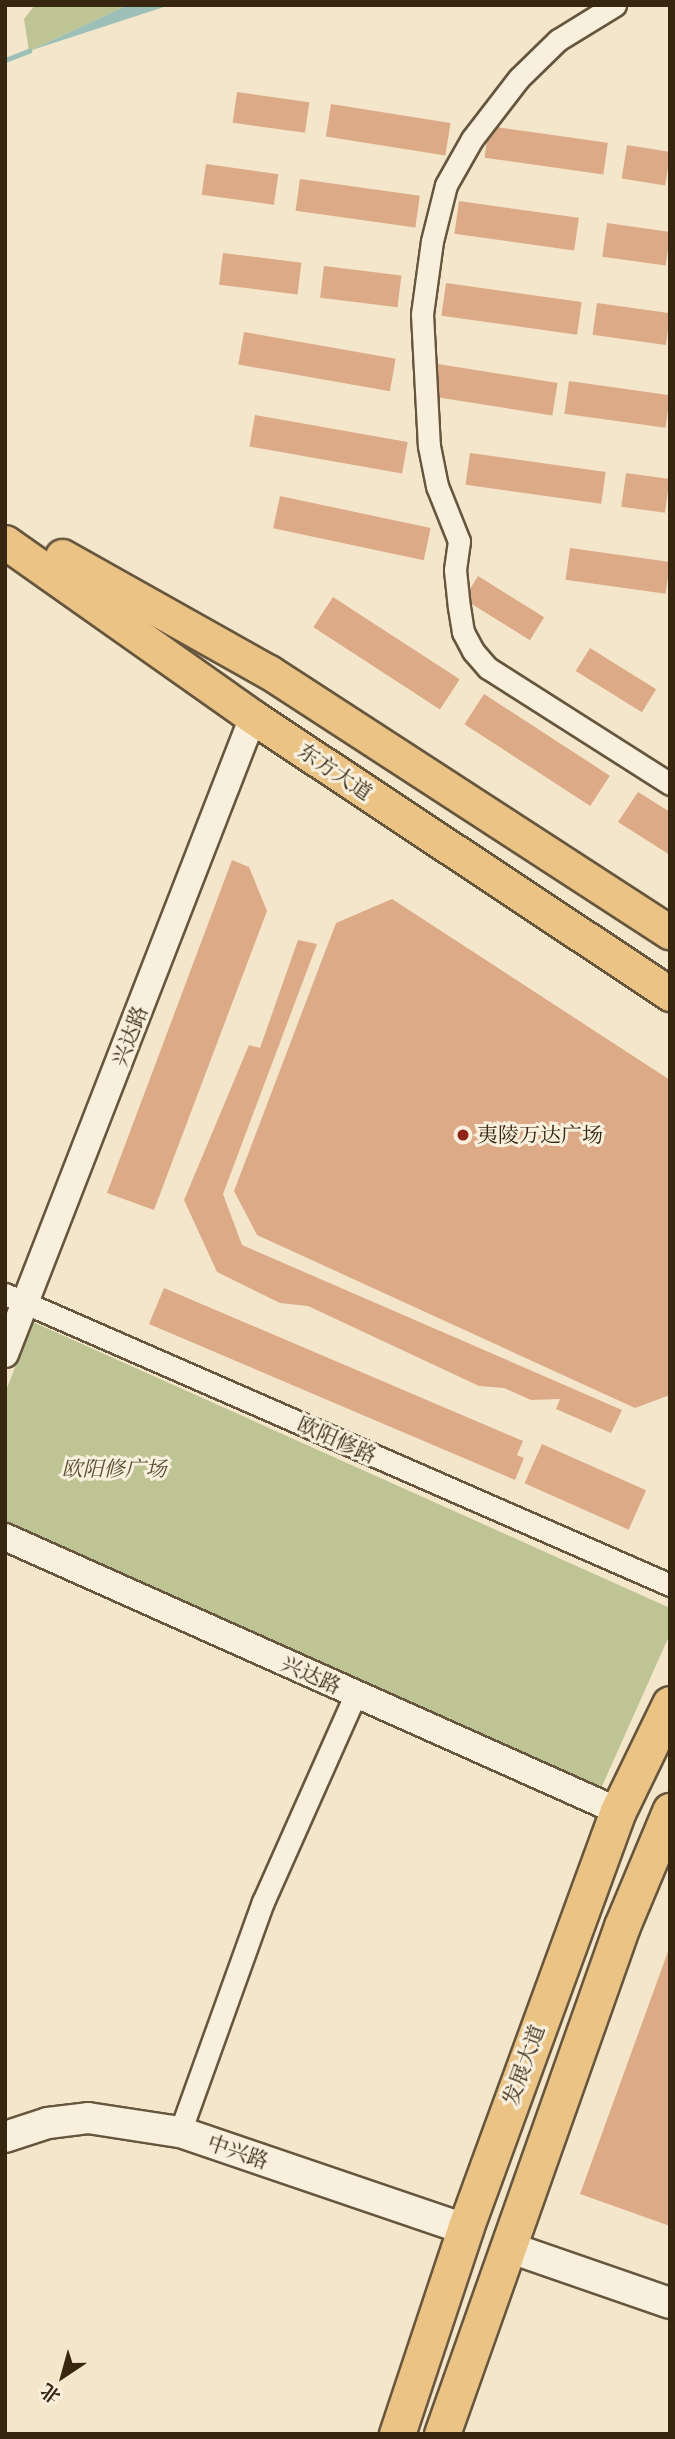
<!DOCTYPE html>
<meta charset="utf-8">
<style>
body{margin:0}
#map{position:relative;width:675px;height:2439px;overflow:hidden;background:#f4e6ca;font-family:"IM FELL Great Primer","Noto Serif SC",serif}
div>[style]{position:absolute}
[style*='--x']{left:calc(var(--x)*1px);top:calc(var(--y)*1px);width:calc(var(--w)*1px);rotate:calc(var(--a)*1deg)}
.green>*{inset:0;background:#bfc494}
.water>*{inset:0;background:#9cc0b7}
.stream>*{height:5px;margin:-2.5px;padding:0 2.5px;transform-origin:2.5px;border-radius:2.5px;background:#9cc0b7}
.building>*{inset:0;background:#da8;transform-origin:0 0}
.roads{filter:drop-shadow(2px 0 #66563e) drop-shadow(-2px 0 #66563e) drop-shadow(0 2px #66563e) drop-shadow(0 -2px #66563e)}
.minor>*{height:21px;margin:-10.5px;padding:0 10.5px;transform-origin:10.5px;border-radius:10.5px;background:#f8efdd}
.tertiary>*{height:26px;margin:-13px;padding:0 13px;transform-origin:13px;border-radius:13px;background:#f8efdd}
.secondary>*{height:30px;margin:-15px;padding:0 15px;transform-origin:15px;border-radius:15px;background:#f8efdd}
.primary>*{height:33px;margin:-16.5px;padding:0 16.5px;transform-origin:16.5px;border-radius:16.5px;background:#eac385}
.trunk>*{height:35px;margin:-17.5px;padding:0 17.5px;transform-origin:17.5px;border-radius:17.5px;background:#eac385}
.dots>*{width:19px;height:19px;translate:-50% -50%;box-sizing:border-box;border:4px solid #f8efdd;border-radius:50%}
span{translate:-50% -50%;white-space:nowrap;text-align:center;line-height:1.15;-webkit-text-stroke:6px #f8efdd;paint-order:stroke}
.street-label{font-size:21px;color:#372610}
.poi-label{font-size:21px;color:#372610}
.left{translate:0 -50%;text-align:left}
.park-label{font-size:21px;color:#594e31;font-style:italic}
.frame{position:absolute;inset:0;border:7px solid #372610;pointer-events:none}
.north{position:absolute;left:28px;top:2341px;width:70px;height:70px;-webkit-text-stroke:5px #f8efdd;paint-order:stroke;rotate:216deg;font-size:19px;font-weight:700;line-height:28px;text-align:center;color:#372610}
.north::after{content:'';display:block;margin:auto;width:24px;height:32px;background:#372610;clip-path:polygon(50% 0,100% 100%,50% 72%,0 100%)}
</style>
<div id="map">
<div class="green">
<i style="clip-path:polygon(35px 5px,128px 5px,29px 51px,24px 19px)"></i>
<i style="clip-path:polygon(33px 1322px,670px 1608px,670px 1634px,599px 1793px,5px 1531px,5px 1393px)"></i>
</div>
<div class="water">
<i style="clip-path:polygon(128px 5px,170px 5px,29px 51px)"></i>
</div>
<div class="stream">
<i style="--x:5;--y:60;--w:26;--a:-21"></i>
</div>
<div class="building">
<i style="left:237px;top:92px;width:73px;height:31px;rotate:8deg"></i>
<i style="left:331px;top:104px;width:121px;height:33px;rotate:9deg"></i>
<i style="left:489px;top:126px;width:120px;height:32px;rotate:8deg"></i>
<i style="left:627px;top:145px;width:44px;height:34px;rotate:9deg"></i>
<i style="left:206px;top:164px;width:73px;height:31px;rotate:8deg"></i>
<i style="left:300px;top:179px;width:121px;height:32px;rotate:8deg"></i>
<i style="left:459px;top:201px;width:121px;height:33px;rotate:8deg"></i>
<i style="left:607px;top:223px;width:64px;height:34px;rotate:8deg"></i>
<i style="left:223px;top:253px;width:79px;height:32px;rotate:7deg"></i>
<i style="left:324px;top:266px;width:78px;height:32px;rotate:7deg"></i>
<i style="left:446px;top:283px;width:137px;height:33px;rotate:8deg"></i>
<i style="left:597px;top:303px;width:74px;height:32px;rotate:8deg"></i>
<i style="left:244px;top:332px;width:154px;height:33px;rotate:10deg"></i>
<i style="left:438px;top:364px;width:121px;height:33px;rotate:9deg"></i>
<i style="left:569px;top:381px;width:102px;height:33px;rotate:8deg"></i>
<i style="left:255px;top:415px;width:155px;height:32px;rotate:10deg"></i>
<i style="left:470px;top:453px;width:137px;height:32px;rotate:8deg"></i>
<i style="left:626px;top:473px;width:44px;height:34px;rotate:8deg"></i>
<i style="left:280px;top:496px;width:154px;height:33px;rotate:12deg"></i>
<i style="left:570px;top:548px;width:101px;height:32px;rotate:8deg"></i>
<i style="left:478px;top:576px;width:78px;height:27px;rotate:32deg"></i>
<i style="left:333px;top:597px;width:151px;height:36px;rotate:33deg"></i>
<i style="left:590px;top:648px;width:78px;height:27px;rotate:32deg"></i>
<i style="left:484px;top:694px;width:150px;height:36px;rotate:33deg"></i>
<i style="clip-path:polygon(638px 792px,670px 812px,670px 855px,618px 822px)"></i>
<i style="clip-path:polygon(232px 860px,249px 867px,267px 911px,154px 1210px,107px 1193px)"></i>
<i style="clip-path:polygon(392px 899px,670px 1080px,670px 1395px,635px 1408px,257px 1235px,234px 1191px,336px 923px)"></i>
<i style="clip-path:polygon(298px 940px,317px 944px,223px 1194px,242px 1245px,622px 1410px,611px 1433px,556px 1409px,560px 1399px,531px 1400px,504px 1388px,479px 1386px,308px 1306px,280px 1303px,217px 1272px,184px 1200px,249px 1045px,260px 1048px)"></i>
<i style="clip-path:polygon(164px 1288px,523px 1441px,517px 1455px,524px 1458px,515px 1480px,149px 1324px)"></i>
<i style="left:542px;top:1444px;width:114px;height:43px;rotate:24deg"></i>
<i style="clip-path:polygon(670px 1946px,670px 2226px,580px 2194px)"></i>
</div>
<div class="roads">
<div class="minor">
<i style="--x:615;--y:5;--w:67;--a:148.4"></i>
<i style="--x:558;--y:40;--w:54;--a:135.7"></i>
<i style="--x:519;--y:78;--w:77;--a:127.6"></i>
<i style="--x:472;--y:139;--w:53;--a:119.5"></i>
<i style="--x:446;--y:185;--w:58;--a:104"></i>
<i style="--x:432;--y:241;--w:74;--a:97.8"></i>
<i style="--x:422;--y:314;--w:132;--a:87"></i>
<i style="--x:429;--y:446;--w:41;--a:78.7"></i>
<i style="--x:437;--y:486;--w:59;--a:68.2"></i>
<i style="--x:459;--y:541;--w:29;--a:98"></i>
<i style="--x:455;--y:570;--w:37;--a:84"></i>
<i style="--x:459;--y:607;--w:25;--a:81"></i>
<i style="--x:463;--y:632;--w:21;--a:62"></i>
<i style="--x:473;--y:651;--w:23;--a:49"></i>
<i style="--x:488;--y:668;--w:216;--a:32.5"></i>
<i style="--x:5;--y:1294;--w:726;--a:23.63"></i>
<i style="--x:180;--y:2132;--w:245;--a:-70.2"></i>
<i style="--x:263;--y:1902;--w:227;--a:-66"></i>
</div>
<div class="tertiary">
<i style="--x:5;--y:1354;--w:684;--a:-68.73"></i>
<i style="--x:5;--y:1537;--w:671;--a:24.08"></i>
</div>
<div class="secondary">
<i style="--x:5;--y:2137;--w:45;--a:-18"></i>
<i style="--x:48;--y:2123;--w:40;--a:-7.1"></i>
<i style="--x:88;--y:2118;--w:93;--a:8.7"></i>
<i style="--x:180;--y:2132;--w:301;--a:18.8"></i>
<i style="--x:511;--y:2248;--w:168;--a:19.1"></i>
</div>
<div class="primary">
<i style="--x:5;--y:542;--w:304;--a:35.2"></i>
<i style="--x:253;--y:717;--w:501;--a:33.59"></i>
<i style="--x:62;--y:556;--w:237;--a:29.3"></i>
<i style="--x:269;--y:672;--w:478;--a:33"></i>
</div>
<div class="trunk">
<i style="--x:397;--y:2434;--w:216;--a:-71.6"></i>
<i style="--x:465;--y:2229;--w:445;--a:-69.9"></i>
<i style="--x:618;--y:1811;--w:119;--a:-64.1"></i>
<i style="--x:442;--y:2434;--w:539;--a:-70.49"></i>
<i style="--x:622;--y:1926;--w:125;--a:-67.3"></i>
</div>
</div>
<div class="dots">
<i style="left:463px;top:1135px;background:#8f2418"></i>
</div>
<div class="street-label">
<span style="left:335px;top:772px;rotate:34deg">东方大道</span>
<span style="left:130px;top:1036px;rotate:-69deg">兴达路</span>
<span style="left:337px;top:1440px;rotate:24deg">欧阳修路</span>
<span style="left:311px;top:1675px;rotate:24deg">兴达路</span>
<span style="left:524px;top:2065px;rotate:-70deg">发展大道</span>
<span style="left:238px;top:2152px;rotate:19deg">中兴路</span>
</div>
<div class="poi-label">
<span class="left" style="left:477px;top:1135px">夷陵万达广场</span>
</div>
<div class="park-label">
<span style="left:114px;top:1469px">欧阳修广场</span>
</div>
<div class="frame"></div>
<div class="north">北</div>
</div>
